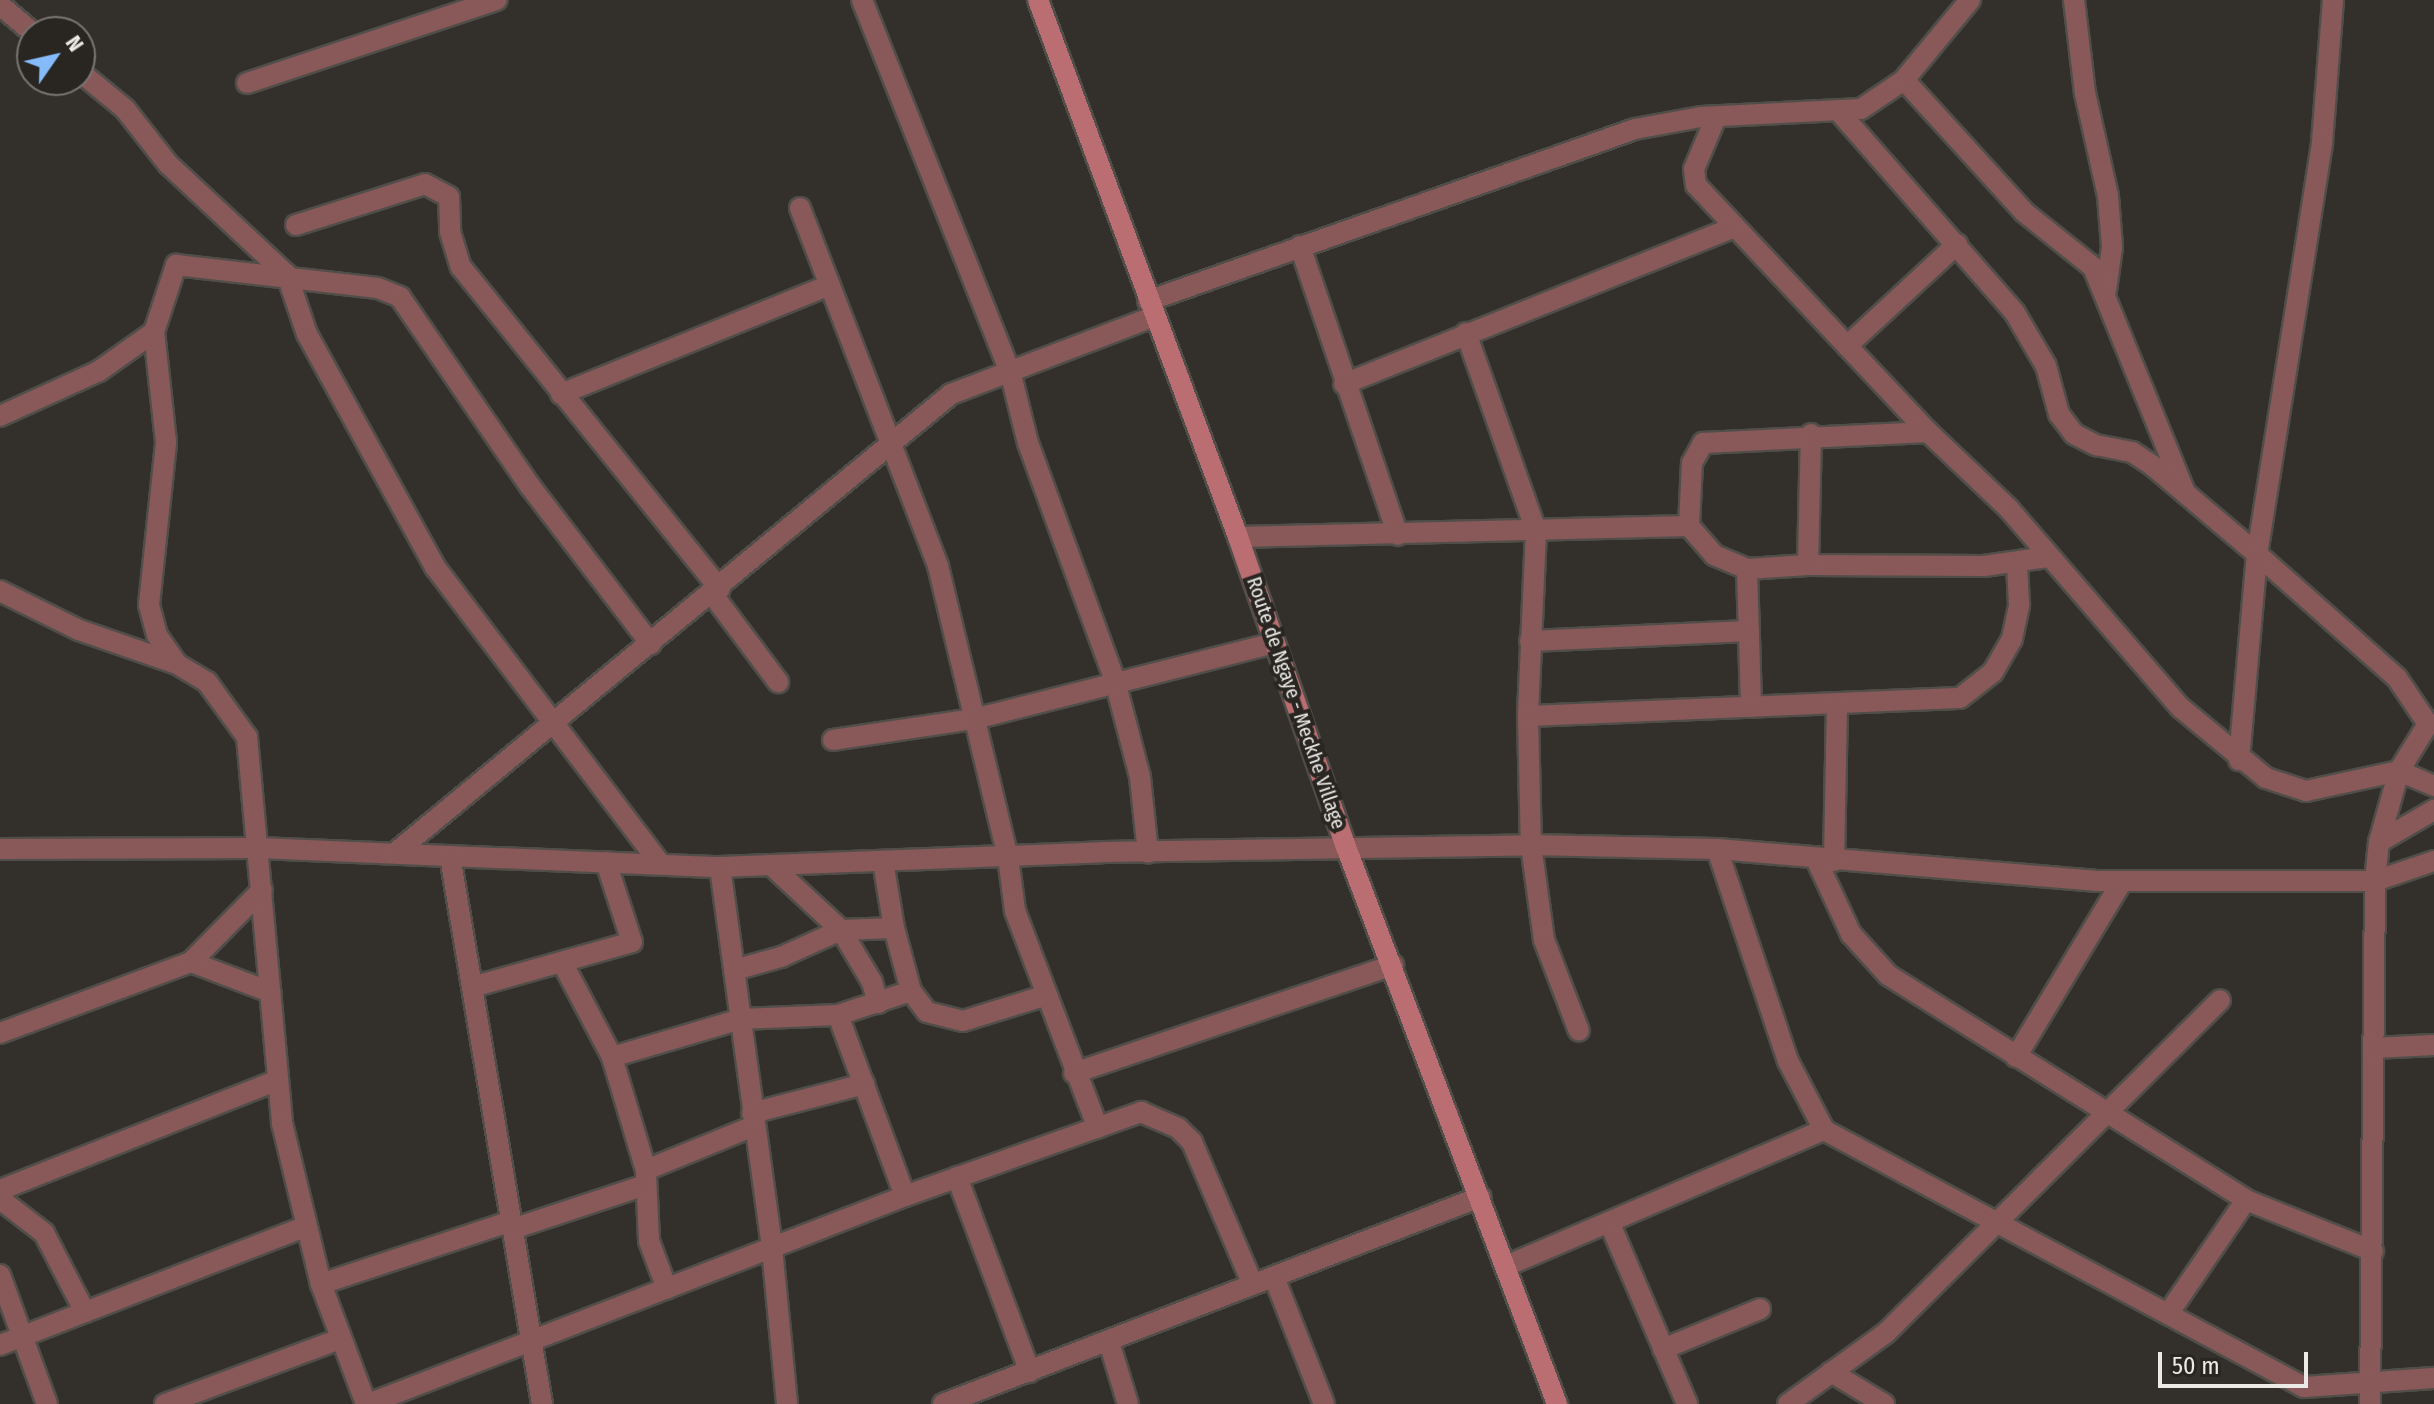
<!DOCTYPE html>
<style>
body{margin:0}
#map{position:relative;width:2434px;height:1404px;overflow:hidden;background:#33302b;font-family:"Fira Sans Condensed",sans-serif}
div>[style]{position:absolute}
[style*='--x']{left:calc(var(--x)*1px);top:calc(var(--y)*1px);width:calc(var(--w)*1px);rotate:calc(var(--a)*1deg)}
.roads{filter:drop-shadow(2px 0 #514e49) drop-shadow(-2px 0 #514e49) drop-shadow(0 2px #514e49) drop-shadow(0 -2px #514e49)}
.minor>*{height:20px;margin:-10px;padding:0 10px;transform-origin:10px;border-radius:10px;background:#89595a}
.secondary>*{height:20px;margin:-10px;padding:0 10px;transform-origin:10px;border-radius:10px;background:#ba6e71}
span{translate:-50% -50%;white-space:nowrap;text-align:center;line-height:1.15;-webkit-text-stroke:8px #292622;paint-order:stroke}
.street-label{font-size:20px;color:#eceae7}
.north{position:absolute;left:16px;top:16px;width:80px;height:80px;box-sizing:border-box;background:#292622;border:2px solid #777471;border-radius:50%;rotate:56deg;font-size:22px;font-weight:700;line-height:32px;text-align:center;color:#eceae7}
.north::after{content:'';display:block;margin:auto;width:28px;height:36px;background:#86bbfb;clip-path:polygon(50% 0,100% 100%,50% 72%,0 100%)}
.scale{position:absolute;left:2158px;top:1352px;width:150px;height:36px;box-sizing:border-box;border:4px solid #eceae7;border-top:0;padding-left:10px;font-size:24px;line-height:28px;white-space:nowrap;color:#eceae7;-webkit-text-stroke:6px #292622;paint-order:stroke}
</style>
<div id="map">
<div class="roads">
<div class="minor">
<i style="--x:862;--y:0;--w:399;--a:68.3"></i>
<i style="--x:1010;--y:371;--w:74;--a:76"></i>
<i style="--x:1028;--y:443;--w:253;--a:69.9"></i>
<i style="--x:1115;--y:681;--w:99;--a:75.4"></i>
<i style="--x:1140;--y:777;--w:76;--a:84"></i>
<i style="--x:2074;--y:0;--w:94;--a:83.3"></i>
<i style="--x:2085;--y:93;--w:106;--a:77.4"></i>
<i style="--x:2108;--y:196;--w:51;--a:85.5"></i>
<i style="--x:2112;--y:247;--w:44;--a:97.8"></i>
<i style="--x:2333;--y:0;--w:144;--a:94.4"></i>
<i style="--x:2322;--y:144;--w:415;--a:99"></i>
<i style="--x:2257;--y:554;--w:187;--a:41.5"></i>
<i style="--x:2397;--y:678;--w:55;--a:56"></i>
<i style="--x:2428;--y:724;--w:55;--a:121.7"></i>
<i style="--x:2399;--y:771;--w:74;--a:105.7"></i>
<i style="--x:2379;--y:842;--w:39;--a:96"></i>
<i style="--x:2375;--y:881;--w:523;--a:90.55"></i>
<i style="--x:0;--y:5;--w:42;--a:40.2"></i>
<i style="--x:80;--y:72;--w:58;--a:39.4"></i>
<i style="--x:125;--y:109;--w:70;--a:52"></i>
<i style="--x:168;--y:164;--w:163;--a:43"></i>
<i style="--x:287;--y:275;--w:62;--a:71.3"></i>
<i style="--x:307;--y:334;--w:266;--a:61.2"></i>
<i style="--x:435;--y:567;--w:372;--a:52.8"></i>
<i style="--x:1904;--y:80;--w:178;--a:47.7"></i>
<i style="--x:2024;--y:212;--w:88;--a:38.6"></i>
<i style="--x:2093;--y:267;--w:244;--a:67.8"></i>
<i style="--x:247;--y:83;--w:263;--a:-18.4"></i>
<i style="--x:1841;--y:114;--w:264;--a:48.8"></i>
<i style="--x:2015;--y:313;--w:61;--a:59.7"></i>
<i style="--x:2046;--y:366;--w:50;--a:74.8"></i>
<i style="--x:2059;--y:414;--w:25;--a:53"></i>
<i style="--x:2074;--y:434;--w:25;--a:27"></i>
<i style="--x:2096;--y:445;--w:37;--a:11"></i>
<i style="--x:2132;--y:452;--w:24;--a:33"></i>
<i style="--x:2152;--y:465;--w:138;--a:40.3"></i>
<i style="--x:2257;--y:554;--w:207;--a:95"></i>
<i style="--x:1716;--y:117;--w:56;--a:112.9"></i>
<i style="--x:1694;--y:169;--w:16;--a:83"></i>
<i style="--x:1696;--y:185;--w:339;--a:46.8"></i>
<i style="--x:1928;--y:432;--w:112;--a:43.5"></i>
<i style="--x:2009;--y:509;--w:263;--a:49.2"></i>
<i style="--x:2181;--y:708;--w:110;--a:39.5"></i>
<i style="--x:2266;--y:778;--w:42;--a:18"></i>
<i style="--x:2306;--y:791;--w:95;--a:-12.1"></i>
<i style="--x:2399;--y:771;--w:38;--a:23"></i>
<i style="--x:800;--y:208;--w:384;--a:68.9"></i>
<i style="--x:938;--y:566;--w:299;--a:76.5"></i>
<i style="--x:1008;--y:857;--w:54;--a:82.6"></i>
<i style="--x:1015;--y:911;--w:232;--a:69.1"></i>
<i style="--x:296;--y:225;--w:135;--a:-17.6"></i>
<i style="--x:425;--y:184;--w:27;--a:28"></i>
<i style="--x:449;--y:197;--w:35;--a:88"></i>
<i style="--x:450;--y:232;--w:37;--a:73"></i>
<i style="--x:461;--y:267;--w:413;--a:51.2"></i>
<i style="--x:1300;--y:246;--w:305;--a:71.3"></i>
<i style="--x:1148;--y:301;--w:516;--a:-19.45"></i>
<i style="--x:1635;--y:129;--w:67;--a:-10.3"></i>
<i style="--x:1701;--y:117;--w:160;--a:-2.9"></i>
<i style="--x:1861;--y:109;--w:52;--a:-34"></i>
<i style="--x:1904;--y:80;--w:104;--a:-50.5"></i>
<i style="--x:1466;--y:333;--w:210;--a:70.5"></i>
<i style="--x:1536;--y:531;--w:185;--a:92.5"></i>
<i style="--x:1528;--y:716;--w:129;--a:88.7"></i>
<i style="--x:1531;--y:845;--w:96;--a:82.2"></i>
<i style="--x:1544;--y:940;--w:97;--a:69"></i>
<i style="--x:1847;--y:346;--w:150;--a:-42.8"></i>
<i style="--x:1344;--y:384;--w:420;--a:-21.9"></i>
<i style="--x:561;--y:394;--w:290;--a:-22.1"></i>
<i style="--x:0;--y:416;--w:109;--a:-24.4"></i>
<i style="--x:99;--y:371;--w:67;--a:-35.3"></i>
<i style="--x:1689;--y:526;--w:38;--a:49"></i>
<i style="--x:1714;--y:555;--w:36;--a:23"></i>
<i style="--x:1747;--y:569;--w:138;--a:88.3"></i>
<i style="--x:1238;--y:537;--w:451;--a:-1.4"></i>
<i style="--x:1689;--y:526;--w:63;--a:-87.3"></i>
<i style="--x:1692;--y:463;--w:23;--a:-61"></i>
<i style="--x:1703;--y:443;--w:225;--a:-2.8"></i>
<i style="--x:1808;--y:565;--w:176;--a:0.3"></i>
<i style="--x:1984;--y:566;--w:64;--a:-8.1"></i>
<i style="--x:1747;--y:569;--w:61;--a:-3.8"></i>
<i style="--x:1808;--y:565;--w:131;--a:-88.7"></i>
<i style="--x:0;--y:591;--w:88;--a:26.3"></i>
<i style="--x:79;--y:630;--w:104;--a:19.1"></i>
<i style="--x:177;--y:664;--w:35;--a:31"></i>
<i style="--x:207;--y:682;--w:68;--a:54"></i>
<i style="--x:247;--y:737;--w:388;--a:84.8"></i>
<i style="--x:282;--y:1123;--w:166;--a:76.4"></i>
<i style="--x:321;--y:1284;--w:128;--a:69.4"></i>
<i style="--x:713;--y:595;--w:109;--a:53.2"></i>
<i style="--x:1530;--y:641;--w:219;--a:-2.6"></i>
<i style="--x:177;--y:664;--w:35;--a:-125"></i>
<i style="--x:157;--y:635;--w:31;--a:-105"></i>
<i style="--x:149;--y:605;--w:164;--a:-84"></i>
<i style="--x:166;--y:442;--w:111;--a:-96.2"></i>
<i style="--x:154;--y:332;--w:71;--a:-71.8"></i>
<i style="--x:176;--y:265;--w:203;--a:6.5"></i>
<i style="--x:378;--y:288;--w:24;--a:22"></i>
<i style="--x:400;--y:297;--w:229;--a:55.5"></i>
<i style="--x:530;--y:486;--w:199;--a:52.6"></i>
<i style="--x:1528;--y:716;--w:432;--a:-2.4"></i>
<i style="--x:1960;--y:698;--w:42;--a:-38.2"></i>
<i style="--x:1993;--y:672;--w:38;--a:-60"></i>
<i style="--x:2012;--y:639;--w:35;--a:-78"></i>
<i style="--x:2019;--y:605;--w:41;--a:-92.8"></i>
<i style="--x:833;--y:740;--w:143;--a:-8.5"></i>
<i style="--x:974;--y:719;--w:309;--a:-14.2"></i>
<i style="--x:2379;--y:842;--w:64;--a:-30.2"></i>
<i style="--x:0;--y:849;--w:259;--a:-0.2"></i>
<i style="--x:259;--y:848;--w:461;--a:2.4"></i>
<i style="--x:720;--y:867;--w:383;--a:-2.2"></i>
<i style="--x:1103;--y:852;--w:428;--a:-0.9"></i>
<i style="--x:1531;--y:845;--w:186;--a:1.2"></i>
<i style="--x:1717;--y:849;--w:379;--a:4.8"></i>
<i style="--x:2095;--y:881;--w:280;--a:0"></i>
<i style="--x:2375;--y:881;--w:62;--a:-18.7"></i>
<i style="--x:1717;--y:849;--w:224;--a:71.5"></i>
<i style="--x:1788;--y:1061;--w:78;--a:62.4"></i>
<i style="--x:395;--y:853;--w:721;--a:-39.54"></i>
<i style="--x:951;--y:394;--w:216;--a:-20.9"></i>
<i style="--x:450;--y:856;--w:556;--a:80.47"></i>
<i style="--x:1816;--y:859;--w:83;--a:65"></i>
<i style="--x:1851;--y:934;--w:55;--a:47.9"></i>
<i style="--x:1888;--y:975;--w:423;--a:32.1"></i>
<i style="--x:2246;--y:1200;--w:137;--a:21.9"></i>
<i style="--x:883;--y:861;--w:68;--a:80.7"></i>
<i style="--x:1834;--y:861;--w:158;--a:-88.9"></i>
<i style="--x:771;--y:865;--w:96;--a:42.9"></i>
<i style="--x:841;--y:930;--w:53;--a:-2.2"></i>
<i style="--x:894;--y:928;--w:65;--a:74.9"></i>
<i style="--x:911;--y:991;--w:26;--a:53"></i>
<i style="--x:927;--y:1012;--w:37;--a:14"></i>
<i style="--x:963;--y:1021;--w:85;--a:-17.2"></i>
<i style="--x:720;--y:867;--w:385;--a:82.2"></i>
<i style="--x:772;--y:1248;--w:157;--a:84.5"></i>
<i style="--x:191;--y:962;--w:85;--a:20.8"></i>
<i style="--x:562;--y:962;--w:107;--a:62.2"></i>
<i style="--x:612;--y:1057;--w:134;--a:-16.4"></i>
<i style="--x:741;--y:1019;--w:97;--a:-2.4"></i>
<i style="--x:838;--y:1015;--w:193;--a:69.7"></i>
<i style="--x:734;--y:970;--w:49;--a:-15.5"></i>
<i style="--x:781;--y:957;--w:66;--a:-24.2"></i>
<i style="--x:841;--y:930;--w:61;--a:59.2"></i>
<i style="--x:872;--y:982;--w:22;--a:74"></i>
<i style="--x:472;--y:987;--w:166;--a:-15.7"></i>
<i style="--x:632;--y:942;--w:84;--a:-108"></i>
<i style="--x:838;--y:1015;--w:77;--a:-18.2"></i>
<i style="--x:0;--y:1033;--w:204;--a:-20.4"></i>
<i style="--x:191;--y:962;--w:101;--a:-45.4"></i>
<i style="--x:2373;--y:1048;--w:61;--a:-2.8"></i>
<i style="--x:612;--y:1057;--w:118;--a:73.3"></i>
<i style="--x:646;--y:1170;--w:117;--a:-22.2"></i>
<i style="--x:2016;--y:1057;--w:205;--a:-58.9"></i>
<i style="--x:1074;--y:1073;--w:337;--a:-18.7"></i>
<i style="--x:752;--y:1113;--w:116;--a:-14.5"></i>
<i style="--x:646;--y:1174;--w:67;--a:87.4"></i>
<i style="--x:649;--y:1241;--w:51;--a:69.4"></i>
<i style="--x:957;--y:1177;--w:208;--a:69.5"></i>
<i style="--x:0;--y:1190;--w:299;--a:-21.6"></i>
<i style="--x:0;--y:1199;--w:56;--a:37.7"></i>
<i style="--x:44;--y:1233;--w:89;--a:62.6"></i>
<i style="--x:1610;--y:1224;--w:196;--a:66.8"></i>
<i style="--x:512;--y:1229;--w:140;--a:-18.3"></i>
<i style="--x:1506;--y:1266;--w:346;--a:-23.2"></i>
<i style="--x:1824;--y:1130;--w:544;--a:28.17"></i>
<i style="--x:2304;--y:1387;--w:130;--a:-4"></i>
<i style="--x:0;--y:1275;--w:137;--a:70"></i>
<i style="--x:1274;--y:1277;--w:136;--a:68.5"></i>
<i style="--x:321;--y:1284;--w:200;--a:-18.3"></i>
<i style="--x:2168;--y:1314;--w:138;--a:-55.6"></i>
<i style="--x:1109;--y:1342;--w:65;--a:73"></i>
<i style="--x:0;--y:1345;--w:326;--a:-21.2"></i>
<i style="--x:1663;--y:1349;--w:105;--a:-22.4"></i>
<i style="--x:1831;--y:1372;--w:62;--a:31.1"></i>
<i style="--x:165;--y:1404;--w:187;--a:-20.4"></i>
<i style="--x:368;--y:1404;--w:576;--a:-21.17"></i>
<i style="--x:905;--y:1196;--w:251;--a:-19.6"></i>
<i style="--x:1141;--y:1112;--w:40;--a:23.4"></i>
<i style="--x:1178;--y:1128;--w:20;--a:45"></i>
<i style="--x:1192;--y:1142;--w:155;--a:66.9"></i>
<i style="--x:943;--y:1404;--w:576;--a:-21.08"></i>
<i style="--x:1788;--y:1404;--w:122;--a:-36"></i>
<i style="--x:1887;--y:1332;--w:470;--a:-44.9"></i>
</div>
<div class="secondary">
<i style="--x:1038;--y:0;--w:573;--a:69.57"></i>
<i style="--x:1238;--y:537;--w:328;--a:70.8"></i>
<i style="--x:1346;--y:847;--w:596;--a:69.25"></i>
</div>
</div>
<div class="street-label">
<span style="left:1296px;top:703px;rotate:71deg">Route de Ngaye - Meckhe Village</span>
</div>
<div class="north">N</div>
<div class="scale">50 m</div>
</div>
